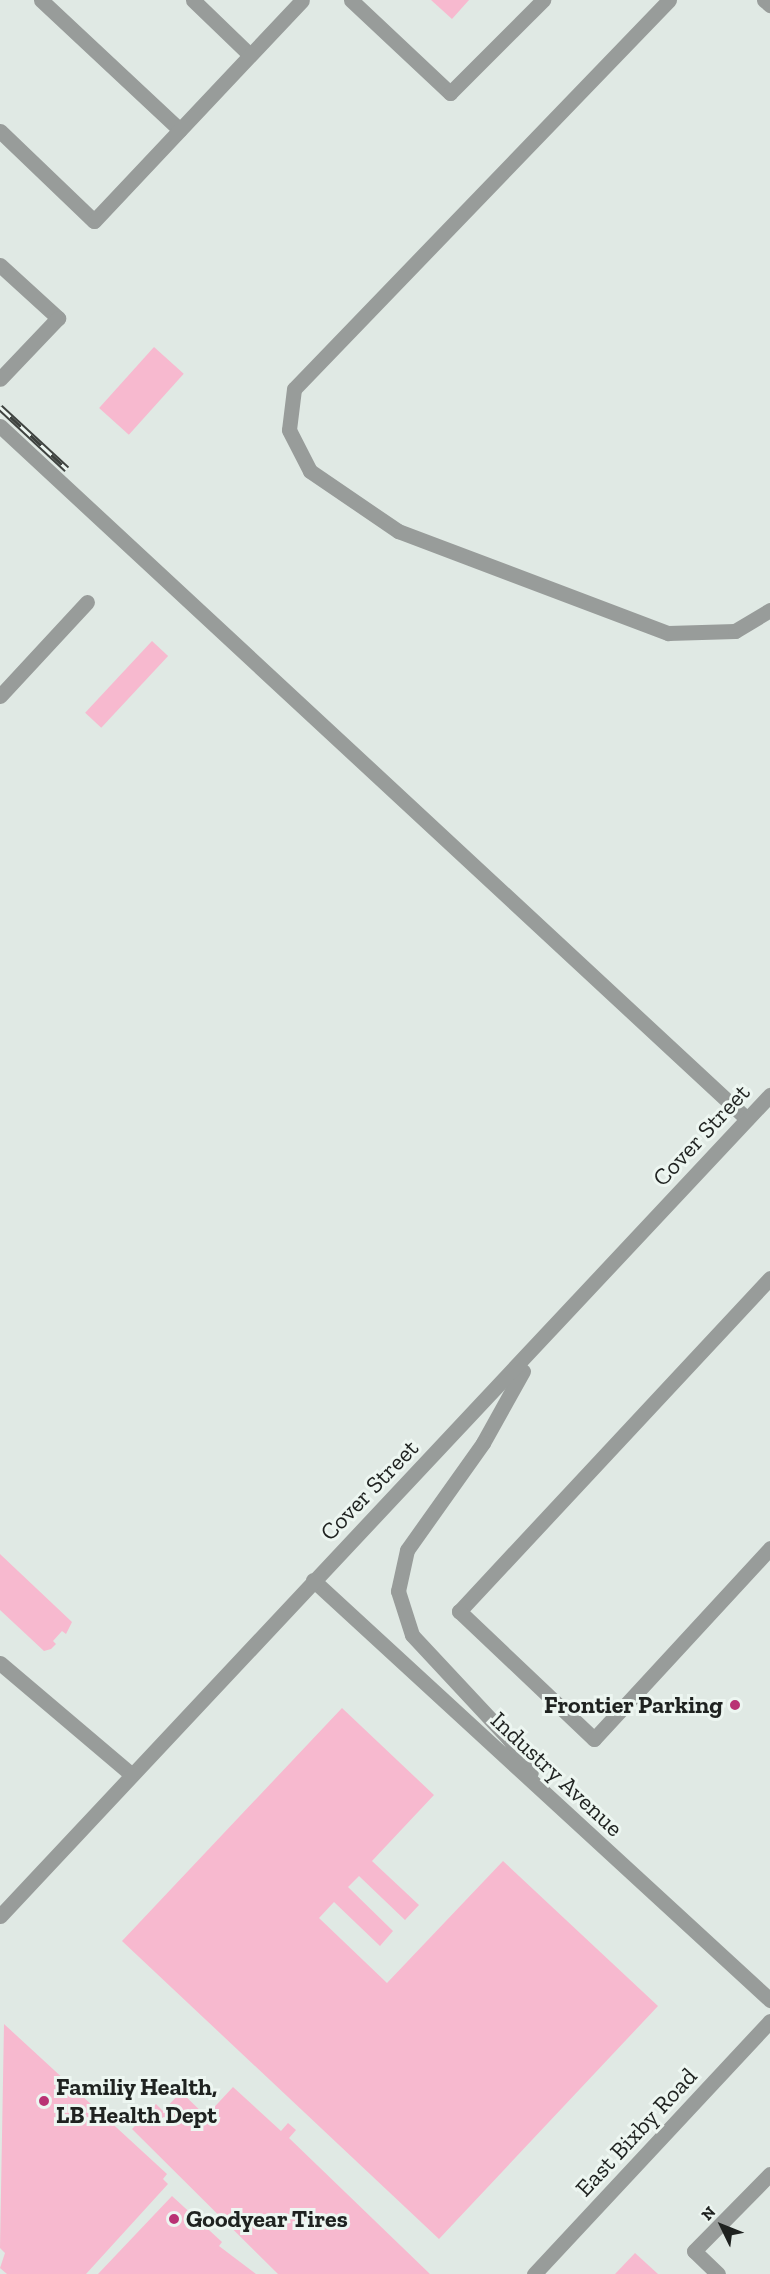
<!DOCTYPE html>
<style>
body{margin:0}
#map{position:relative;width:770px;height:2274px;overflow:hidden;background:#e0e9e4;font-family:"Zilla Slab",serif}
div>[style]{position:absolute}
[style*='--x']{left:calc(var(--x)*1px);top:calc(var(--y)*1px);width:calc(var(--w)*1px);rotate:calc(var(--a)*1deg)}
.building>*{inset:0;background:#f7b9cf;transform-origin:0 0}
.minor>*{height:15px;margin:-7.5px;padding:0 7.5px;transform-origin:7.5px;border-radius:7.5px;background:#989c9a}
.rail>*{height:7px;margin-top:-3.5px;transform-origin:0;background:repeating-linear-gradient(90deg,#edf6f1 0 14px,#3f4340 0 28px);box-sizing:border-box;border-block:2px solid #3f4340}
.dots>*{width:16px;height:16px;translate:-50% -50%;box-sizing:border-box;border:3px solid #edf6f1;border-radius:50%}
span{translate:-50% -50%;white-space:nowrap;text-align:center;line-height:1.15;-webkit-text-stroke:6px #edf6f1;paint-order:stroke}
.street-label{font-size:24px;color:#1f2220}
.poi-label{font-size:24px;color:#1f2220;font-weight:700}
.right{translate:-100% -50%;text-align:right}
.left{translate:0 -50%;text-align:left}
.north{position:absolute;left:692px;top:2196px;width:60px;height:60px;-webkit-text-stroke:4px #edf6f1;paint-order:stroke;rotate:313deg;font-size:16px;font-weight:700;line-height:24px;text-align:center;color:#1f2220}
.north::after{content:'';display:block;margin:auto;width:21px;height:27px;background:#1f2220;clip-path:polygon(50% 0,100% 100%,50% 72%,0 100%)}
</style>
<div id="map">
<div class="building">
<i style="clip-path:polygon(431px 0,469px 0,452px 19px)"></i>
<i style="left:154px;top:347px;width:40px;height:82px;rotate:42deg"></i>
<i style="left:152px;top:641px;width:22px;height:98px;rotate:43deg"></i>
<i style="clip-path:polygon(0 1554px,72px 1622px,66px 1634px,62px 1631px,53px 1641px,56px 1644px,51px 1649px,44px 1651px,0 1610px)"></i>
<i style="clip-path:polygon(342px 1708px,434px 1795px,372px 1861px,419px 1905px,405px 1920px,359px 1876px,348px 1887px,393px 1931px,380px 1946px,334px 1902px,319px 1918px,387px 1983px,503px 1861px,658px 2006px,439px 2239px,122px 1941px)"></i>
<i style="clip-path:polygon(4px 2024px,167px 2174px,163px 2179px,168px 2184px,86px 2274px,7px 2274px,0 2268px,5px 2253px,0 2248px)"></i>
<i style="clip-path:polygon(233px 2087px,281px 2131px,288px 2123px,296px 2130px,289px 2138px,430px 2274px,278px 2274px,132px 2129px,156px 2104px,163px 2111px,181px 2092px,206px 2116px)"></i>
<i style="clip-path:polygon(172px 2196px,222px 2242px,219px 2246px,256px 2274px,98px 2274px)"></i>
<i style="clip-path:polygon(635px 2253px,658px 2274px,615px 2274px)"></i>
</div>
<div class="minor">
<i style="--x:41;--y:0;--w:190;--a:43.1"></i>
<i style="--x:193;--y:0;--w:79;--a:44"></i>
<i style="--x:351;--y:0;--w:136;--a:43.2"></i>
<i style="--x:450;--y:93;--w:132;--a:-45"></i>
<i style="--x:669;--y:0;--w:540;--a:133.95"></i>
<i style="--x:294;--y:389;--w:41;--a:97"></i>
<i style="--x:289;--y:430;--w:46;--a:62.9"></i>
<i style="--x:310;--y:471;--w:107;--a:34.3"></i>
<i style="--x:398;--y:531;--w:289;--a:20.7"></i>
<i style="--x:668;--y:633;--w:67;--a:-1.7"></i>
<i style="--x:735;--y:631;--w:41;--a:-31"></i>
<i style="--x:764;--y:0;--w:8;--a:40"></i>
<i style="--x:0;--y:131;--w:130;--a:43.8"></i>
<i style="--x:94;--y:221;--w:303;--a:-46.7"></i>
<i style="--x:0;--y:265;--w:79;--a:42.4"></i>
<i style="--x:58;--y:318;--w:84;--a:133.6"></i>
<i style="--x:0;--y:426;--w:1019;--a:42.85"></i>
<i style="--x:0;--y:696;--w:128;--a:-47.2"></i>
<i style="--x:770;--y:1278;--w:456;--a:133"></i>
<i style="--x:459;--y:1611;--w:186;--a:43.5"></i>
<i style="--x:594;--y:1739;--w:260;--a:-47.3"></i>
<i style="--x:523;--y:1371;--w:82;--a:119.1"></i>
<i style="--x:483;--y:1443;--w:131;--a:125.4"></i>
<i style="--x:407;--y:1550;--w:42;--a:102.4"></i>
<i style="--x:398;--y:1591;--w:46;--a:72.3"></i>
<i style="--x:412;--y:1635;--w:142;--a:47"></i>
<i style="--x:509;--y:1739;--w:40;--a:57.1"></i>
<i style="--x:313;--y:1580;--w:621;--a:42.58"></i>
<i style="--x:0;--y:1663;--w:172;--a:40.3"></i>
<i style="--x:0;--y:1916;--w:1126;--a:-46.84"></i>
<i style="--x:534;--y:2274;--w:346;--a:-47"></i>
<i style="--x:718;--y:2274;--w:33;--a:-136"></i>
<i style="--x:694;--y:2251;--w:108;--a:-45.4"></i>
</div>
<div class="rail">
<i style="--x:0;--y:407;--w:91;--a:42.8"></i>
</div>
<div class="dots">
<i style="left:735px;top:1705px;background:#b93274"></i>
<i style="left:44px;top:2101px;background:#b93274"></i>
<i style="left:174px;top:2219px;background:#b93274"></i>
</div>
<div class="street-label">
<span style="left:701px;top:1135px;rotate:-47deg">Cover Street</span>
<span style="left:369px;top:1490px;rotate:-46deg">Cover Street</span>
<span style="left:557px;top:1774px;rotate:43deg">Industry Avenue</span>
<span style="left:636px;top:2132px;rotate:-47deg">East Bixby Road</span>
</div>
<div class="poi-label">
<span class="right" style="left:723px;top:1705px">Frontier Parking</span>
<span class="left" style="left:56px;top:2101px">Familiy Health,<br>LB Health Dept</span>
<span class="left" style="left:186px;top:2219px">Goodyear Tires</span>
</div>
<div class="north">N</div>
</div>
